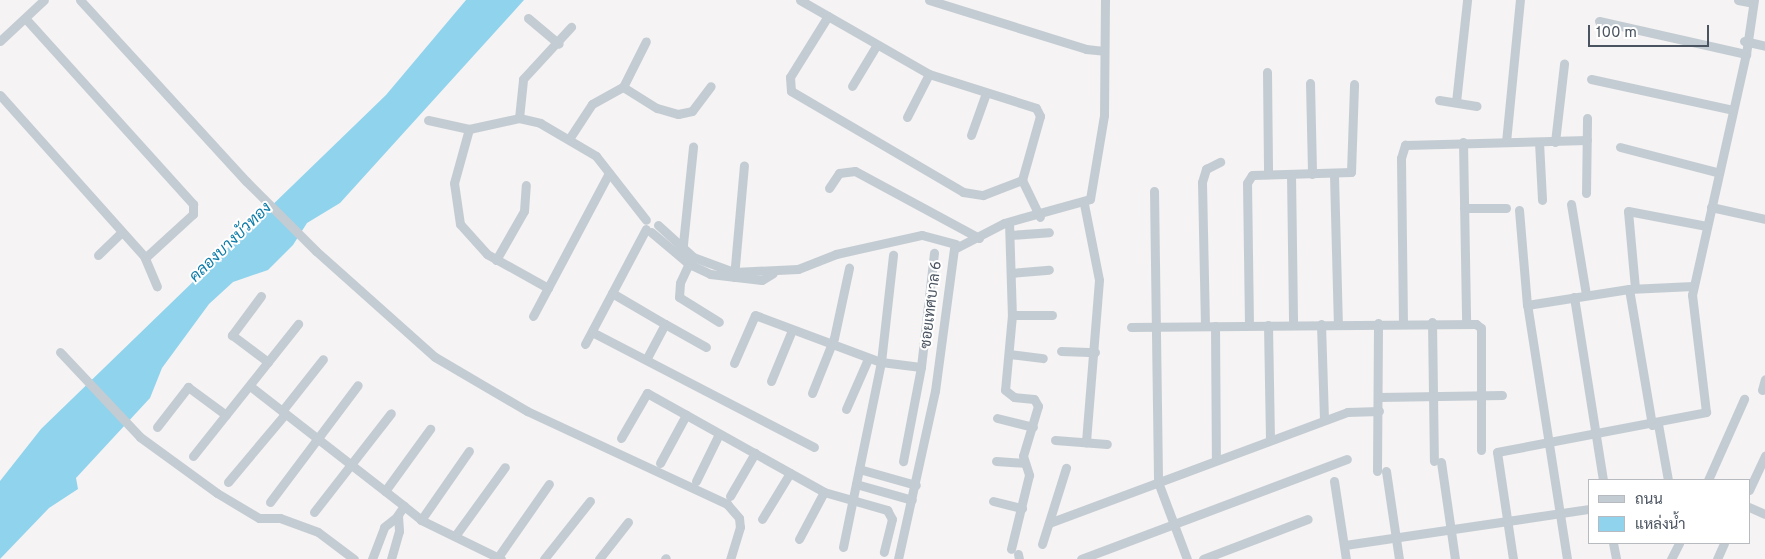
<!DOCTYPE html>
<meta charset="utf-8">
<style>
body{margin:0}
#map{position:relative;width:1765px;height:559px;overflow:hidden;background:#f5f3f3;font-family:Overpass,Sarabun,sans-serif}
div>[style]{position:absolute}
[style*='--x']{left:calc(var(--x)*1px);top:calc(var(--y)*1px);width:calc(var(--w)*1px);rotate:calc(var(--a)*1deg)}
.water>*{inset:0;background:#90d3ed}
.street>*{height:9px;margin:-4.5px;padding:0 4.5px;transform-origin:4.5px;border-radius:4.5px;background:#c4ccd3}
span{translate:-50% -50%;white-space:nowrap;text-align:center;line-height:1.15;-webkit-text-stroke:4px #fff;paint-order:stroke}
.street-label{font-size:15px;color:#4a5460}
.water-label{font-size:16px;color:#0d7ca8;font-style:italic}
.legend{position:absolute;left:1588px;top:479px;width:162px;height:65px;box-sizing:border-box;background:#fff;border:1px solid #b7bbbf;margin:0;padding:6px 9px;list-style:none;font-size:15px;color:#4a5460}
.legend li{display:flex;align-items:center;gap:10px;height:25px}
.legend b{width:25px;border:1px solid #b7bbbf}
.scale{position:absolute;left:1588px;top:25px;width:121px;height:22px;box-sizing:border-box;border:2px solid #4a5460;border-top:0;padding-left:6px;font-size:15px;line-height:18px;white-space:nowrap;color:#4a5460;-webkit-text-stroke:4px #fff;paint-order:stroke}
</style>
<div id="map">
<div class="water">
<i style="clip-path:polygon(466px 0,524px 0,340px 203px,307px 223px,293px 245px,268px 270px,233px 282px,209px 304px,162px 368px,150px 398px,76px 478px,78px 489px,49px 508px,0 559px,0 481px,41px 429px,386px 95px)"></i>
</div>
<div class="street">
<i style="--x:80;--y:0;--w:246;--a:47.5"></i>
<i style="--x:246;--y:181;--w:99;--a:45"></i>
<i style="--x:316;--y:251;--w:159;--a:41.7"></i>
<i style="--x:435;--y:357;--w:107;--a:30.4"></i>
<i style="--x:527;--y:411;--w:221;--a:24.9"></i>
<i style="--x:727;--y:504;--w:18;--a:49"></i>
<i style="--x:739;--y:518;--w:9;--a:84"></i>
<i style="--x:740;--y:527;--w:34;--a:107"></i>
<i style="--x:800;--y:0;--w:149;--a:29.8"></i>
<i style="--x:929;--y:74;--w:112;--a:17.6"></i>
<i style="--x:1036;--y:108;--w:9;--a:63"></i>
<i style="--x:1040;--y:116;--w:66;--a:105.7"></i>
<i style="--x:1022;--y:180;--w:41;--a:64.1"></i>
<i style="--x:929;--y:0;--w:164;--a:17.3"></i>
<i style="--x:1086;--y:49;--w:18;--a:6"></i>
<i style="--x:1738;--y:0;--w:15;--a:11"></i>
<i style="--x:828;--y:16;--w:72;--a:121.9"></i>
<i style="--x:790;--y:77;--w:14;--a:86"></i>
<i style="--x:791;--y:91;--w:199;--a:30.4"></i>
<i style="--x:963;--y:192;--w:20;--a:9"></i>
<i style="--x:983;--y:195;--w:42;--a:-21"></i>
<i style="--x:25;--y:18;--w:251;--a:47.9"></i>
<i style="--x:193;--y:204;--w:10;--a:90"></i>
<i style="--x:193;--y:214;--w:65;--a:137.5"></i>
<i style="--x:528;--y:18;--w:40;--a:40"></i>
<i style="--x:1599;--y:21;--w:151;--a:12.7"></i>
<i style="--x:0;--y:41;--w:60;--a:-43"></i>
<i style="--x:1744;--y:41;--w:22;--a:13"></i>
<i style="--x:1267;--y:72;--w:102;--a:89.4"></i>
<i style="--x:1591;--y:79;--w:145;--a:12.3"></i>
<i style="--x:1310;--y:83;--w:91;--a:88.7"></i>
<i style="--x:852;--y:86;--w:47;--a:-59"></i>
<i style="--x:623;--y:87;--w:51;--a:-63.4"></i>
<i style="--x:0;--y:95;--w:216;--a:48.2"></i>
<i style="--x:144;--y:256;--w:33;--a:67"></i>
<i style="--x:1439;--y:100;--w:38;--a:9"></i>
<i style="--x:1456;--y:102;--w:103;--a:-83.8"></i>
<i style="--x:907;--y:117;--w:48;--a:-62.9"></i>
<i style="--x:519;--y:118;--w:39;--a:-84"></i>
<i style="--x:523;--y:79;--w:71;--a:-47.3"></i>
<i style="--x:428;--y:120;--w:42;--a:12.4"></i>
<i style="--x:971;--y:135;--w:45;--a:-70.3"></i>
<i style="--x:569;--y:139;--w:42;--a:-56.7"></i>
<i style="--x:592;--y:104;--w:35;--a:-29"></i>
<i style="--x:623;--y:87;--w:40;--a:32"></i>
<i style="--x:657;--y:108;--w:22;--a:16"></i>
<i style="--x:678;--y:114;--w:14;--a:-12"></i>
<i style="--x:692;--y:111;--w:31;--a:-53"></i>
<i style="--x:1463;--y:142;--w:180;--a:89"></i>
<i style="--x:1506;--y:142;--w:143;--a:-84.4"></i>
<i style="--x:1539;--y:142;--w:58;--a:87"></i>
<i style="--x:1555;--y:142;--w:79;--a:-83.4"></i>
<i style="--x:1620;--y:147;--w:100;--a:14.5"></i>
<i style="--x:1291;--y:174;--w:151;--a:89.2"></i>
<i style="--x:1334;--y:175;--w:149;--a:88.5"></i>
<i style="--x:829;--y:188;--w:18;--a:-56"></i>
<i style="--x:839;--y:173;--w:16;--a:-7"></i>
<i style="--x:855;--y:171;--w:141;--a:28.4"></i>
<i style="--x:1154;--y:191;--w:291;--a:89.2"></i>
<i style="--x:1158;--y:482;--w:82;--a:69.4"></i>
<i style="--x:1586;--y:193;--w:75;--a:-89.2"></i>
<i style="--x:1084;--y:204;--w:77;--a:78.8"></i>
<i style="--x:1099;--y:280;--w:163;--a:94.6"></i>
<i style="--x:1571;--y:204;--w:92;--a:80.6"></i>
<i style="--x:1711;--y:207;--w:55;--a:12.5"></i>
<i style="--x:1464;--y:208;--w:42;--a:0"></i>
<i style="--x:1519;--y:210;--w:95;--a:85.2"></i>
<i style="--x:1009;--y:222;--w:93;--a:88.2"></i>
<i style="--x:1012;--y:315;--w:75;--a:95.3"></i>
<i style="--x:1005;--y:390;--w:11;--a:38"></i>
<i style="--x:1014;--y:397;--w:20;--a:6"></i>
<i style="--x:1034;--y:399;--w:8;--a:60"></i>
<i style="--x:1038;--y:406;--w:52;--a:106.7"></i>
<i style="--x:1023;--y:456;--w:20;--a:72"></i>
<i style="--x:1029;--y:475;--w:76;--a:103.7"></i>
<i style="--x:658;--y:225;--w:47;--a:42.4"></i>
<i style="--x:693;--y:257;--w:44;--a:20.1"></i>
<i style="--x:734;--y:272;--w:64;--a:-2.7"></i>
<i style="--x:798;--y:269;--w:41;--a:-21.5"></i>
<i style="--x:836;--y:254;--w:88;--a:-12.5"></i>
<i style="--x:922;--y:235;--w:35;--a:15"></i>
<i style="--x:651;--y:232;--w:50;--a:40.1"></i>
<i style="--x:689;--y:264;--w:23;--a:25"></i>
<i style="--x:710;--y:274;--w:52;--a:6.6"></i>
<i style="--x:762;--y:280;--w:13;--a:-32"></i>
<i style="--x:1010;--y:235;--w:39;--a:-4"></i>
<i style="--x:678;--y:253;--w:10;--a:-61"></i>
<i style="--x:683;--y:244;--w:98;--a:-84.1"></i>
<i style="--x:98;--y:255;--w:33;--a:-44"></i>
<i style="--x:691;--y:259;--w:26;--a:115"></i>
<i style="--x:680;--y:283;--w:14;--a:94"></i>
<i style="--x:679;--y:297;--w:47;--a:32"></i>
<i style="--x:496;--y:260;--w:56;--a:-60.3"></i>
<i style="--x:524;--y:211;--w:26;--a:-86"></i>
<i style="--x:1011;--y:273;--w:38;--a:-5"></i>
<i style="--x:734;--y:277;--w:112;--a:-84.9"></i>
<i style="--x:548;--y:288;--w:70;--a:-150.9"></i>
<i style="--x:487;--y:254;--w:40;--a:-132"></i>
<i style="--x:460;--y:224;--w:41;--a:-98.3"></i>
<i style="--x:454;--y:183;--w:56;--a:-74.5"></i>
<i style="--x:469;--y:129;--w:51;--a:-12.4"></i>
<i style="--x:519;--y:118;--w:22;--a:13"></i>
<i style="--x:540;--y:123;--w:65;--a:30.5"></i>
<i style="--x:596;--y:156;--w:81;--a:52"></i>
<i style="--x:1635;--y:288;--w:77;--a:-95.2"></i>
<i style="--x:1628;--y:211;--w:80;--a:10.8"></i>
<i style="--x:1629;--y:289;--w:138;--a:80.4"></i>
<i style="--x:612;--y:293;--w:61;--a:30.3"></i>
<i style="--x:665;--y:324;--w:38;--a:118"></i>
<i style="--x:261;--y:296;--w:49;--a:126.6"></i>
<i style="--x:232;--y:335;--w:45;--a:36.9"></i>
<i style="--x:1574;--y:297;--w:185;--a:81"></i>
<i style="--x:1012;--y:315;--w:40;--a:0"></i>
<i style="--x:533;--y:316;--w:162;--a:-62"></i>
<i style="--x:1432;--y:322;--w:139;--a:89.2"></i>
<i style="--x:1403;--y:323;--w:165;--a:-90.7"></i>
<i style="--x:1401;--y:158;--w:14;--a:-73"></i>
<i style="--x:1405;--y:145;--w:182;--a:-1.6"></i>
<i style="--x:665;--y:324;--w:47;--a:29.3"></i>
<i style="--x:1321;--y:324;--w:96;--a:88.2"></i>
<i style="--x:1249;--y:325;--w:142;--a:-90.8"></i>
<i style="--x:1247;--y:183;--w:9;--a:-58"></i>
<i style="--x:1252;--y:175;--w:99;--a:-1.7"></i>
<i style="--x:1351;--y:172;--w:88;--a:-88"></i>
<i style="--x:1268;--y:325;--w:115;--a:89"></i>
<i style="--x:1205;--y:326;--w:144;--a:-91.2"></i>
<i style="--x:1202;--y:182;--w:14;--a:-73"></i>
<i style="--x:1206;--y:169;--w:16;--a:-27"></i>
<i style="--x:1215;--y:326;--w:134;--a:89.6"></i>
<i style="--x:1131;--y:327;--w:345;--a:-0.5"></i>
<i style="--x:1476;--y:324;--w:6;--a:39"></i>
<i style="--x:1481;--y:328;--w:122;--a:90"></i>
<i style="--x:592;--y:332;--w:250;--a:27.4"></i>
<i style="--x:585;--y:344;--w:130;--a:-62.1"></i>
<i style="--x:1061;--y:351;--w:34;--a:2"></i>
<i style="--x:60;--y:352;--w:117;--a:46.7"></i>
<i style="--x:140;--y:437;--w:95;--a:36"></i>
<i style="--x:217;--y:493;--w:49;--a:30.8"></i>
<i style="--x:259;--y:518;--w:21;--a:0"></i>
<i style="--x:280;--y:518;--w:40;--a:20.2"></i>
<i style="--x:318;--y:532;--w:45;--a:36.9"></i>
<i style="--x:1009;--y:354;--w:34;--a:7"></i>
<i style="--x:734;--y:363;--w:52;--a:-66.4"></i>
<i style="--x:755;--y:315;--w:134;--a:20.5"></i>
<i style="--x:881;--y:362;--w:108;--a:-83.6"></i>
<i style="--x:921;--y:367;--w:115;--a:-83.5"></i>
<i style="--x:771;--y:381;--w:55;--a:-67.6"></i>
<i style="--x:250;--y:386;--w:195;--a:37.9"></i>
<i style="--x:404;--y:506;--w:12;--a:125"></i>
<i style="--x:1762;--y:390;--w:11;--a:-75"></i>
<i style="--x:812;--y:393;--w:59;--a:-68.2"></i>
<i style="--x:834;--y:338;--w:72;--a:-77.9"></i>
<i style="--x:1379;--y:397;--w:123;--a:-0.9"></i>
<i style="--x:846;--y:409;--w:55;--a:-66.3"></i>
<i style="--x:282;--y:411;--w:66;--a:-51.7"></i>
<i style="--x:997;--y:418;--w:37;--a:14"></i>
<i style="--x:1658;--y:424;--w:57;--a:79.9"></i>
<i style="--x:157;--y:427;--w:51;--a:-52.2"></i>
<i style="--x:188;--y:387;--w:47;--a:36.4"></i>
<i style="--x:621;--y:438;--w:52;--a:-60"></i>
<i style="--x:647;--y:393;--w:203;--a:29.2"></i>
<i style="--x:824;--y:492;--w:66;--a:15.9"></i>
<i style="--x:887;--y:510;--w:10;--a:61"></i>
<i style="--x:892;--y:519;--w:34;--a:104"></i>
<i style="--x:1055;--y:440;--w:52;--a:4.4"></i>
<i style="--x:193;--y:456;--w:169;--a:-51.5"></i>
<i style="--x:996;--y:461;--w:27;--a:4"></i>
<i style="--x:1441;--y:462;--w:98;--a:81.8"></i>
<i style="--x:660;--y:463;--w:55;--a:-61.6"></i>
<i style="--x:859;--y:469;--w:59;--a:15.7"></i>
<i style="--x:1377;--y:471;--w:148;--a:-89.6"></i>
<i style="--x:1386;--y:471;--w:89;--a:81.6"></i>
<i style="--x:1708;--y:480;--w:89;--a:-66"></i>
<i style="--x:696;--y:481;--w:52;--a:-63.9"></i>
<i style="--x:1334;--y:481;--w:79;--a:81.3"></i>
<i style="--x:228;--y:482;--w:89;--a:-50"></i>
<i style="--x:856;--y:484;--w:58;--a:15.9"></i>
<i style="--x:1749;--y:490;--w:38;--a:-65"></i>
<i style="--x:385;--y:491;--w:77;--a:-54"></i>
<i style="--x:730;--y:496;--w:50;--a:-59.8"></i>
<i style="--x:993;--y:501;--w:30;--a:14"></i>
<i style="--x:270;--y:502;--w:146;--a:-53.1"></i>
<i style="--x:404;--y:506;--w:22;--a:39"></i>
<i style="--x:421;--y:520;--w:89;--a:26"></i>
<i style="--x:1749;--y:507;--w:17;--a:24"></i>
<i style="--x:314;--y:512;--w:125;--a:-52.1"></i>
<i style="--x:762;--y:519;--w:54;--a:-58.7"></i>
<i style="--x:421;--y:520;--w:84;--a:-55.2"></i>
<i style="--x:1049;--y:523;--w:318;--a:-20.4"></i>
<i style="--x:1347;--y:412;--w:32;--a:-2"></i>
<i style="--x:455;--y:536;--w:85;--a:-54.1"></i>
<i style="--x:799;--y:539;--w:53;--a:-62"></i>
<i style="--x:1613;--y:543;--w:16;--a:79"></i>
<i style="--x:1042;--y:544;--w:80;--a:-72.5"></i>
<i style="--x:1345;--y:545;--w:247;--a:-8.4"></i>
<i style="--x:843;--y:547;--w:189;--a:-78.4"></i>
<i style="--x:881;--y:362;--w:40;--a:7.1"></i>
<i style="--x:921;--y:367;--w:96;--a:100.8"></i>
<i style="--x:1018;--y:554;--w:5;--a:79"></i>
<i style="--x:498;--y:557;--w:89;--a:-55.1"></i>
<i style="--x:372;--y:559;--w:34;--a:-69"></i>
<i style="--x:384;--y:527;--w:18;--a:-38"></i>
<i style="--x:398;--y:516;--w:15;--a:86"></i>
<i style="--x:399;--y:531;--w:29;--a:106"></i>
<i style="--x:544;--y:559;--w:74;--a:-51.6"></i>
<i style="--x:599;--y:559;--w:47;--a:-51.9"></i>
<i style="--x:665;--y:559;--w:1;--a:-45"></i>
<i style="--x:898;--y:559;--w:172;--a:-77.6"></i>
<i style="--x:935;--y:391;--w:143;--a:-82.4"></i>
<i style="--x:954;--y:249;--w:56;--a:-27.5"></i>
<i style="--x:1004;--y:223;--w:89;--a:-15.6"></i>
<i style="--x:1090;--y:199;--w:85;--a:-80.5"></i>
<i style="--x:1104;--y:115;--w:115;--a:-89.5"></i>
<i style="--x:1081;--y:559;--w:284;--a:-20.6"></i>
<i style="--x:1203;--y:559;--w:112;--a:-20.9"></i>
<i style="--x:1513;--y:559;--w:108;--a:-98.5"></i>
<i style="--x:1497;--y:452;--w:213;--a:-10.8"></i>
<i style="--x:1706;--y:412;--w:118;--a:-96.8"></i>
<i style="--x:1692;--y:295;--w:247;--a:-77.4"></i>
<i style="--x:1746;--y:54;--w:55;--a:-81.6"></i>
<i style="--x:1567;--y:559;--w:257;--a:-98.9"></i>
<i style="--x:1527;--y:305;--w:103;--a:-8.9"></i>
<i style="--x:1629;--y:289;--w:64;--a:-2.7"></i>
<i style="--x:1671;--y:559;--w:18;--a:-63"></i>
<i style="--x:1717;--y:559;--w:17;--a:-66"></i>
</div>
<div class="street-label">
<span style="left:932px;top:305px;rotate:-83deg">ซอยเทศบาล 6</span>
</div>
<div class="water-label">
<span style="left:231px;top:243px;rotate:-44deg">คลองบางบัวทอง</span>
</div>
<ul class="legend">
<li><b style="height:6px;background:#c4ccd3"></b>ถนน</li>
<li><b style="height:14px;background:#90d3ed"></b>แหล่งน้ำ</li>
</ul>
<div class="scale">100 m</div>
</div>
